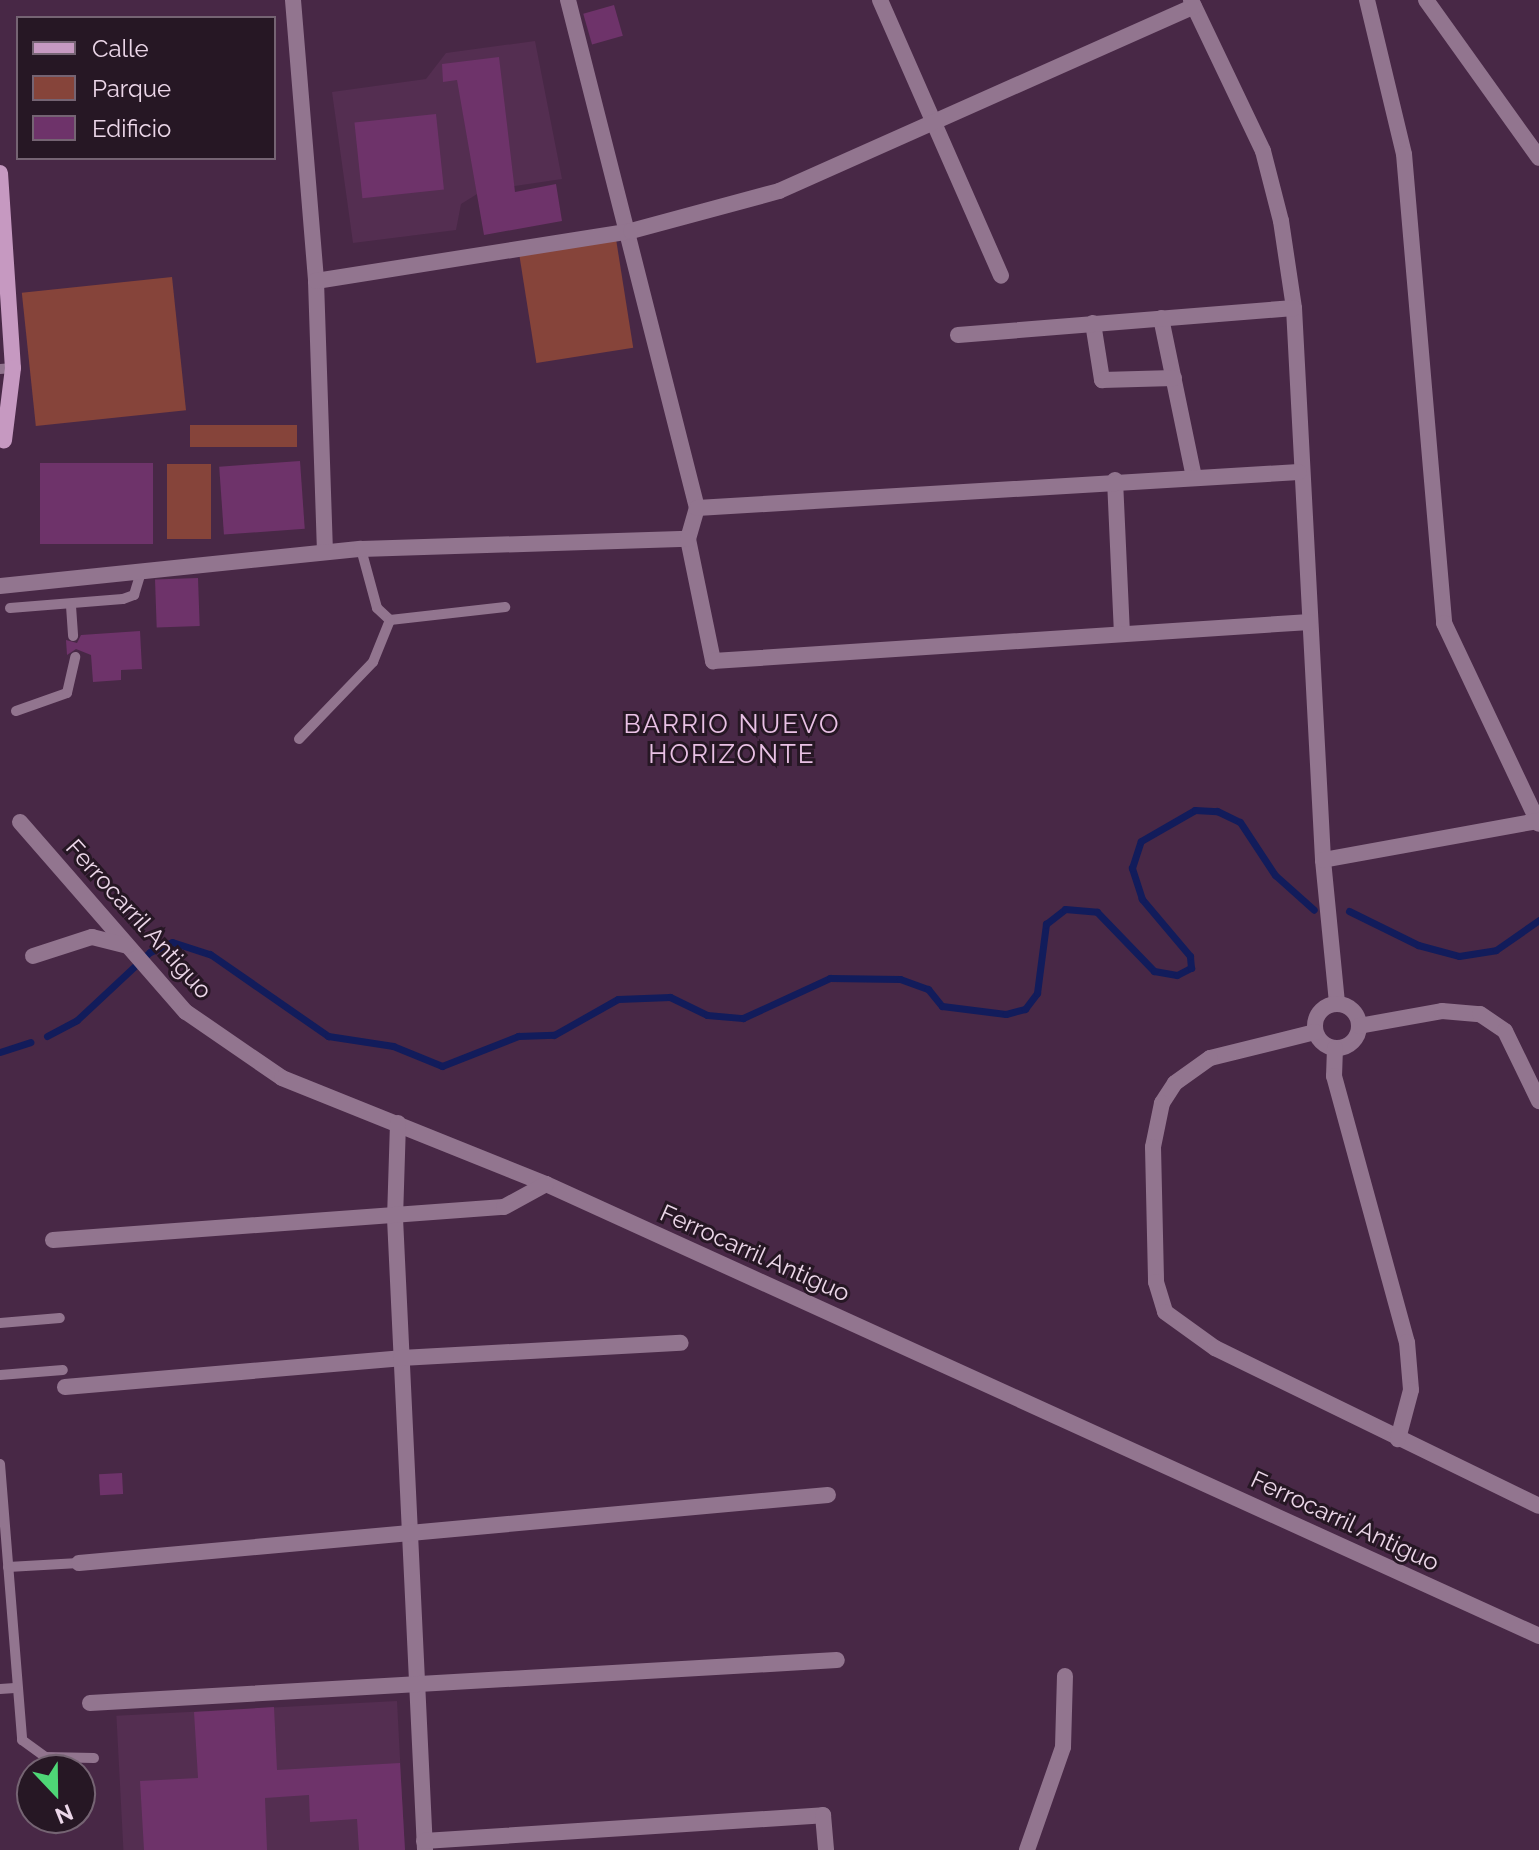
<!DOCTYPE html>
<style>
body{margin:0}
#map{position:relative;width:1539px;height:1850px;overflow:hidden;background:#482846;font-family:Raleway,sans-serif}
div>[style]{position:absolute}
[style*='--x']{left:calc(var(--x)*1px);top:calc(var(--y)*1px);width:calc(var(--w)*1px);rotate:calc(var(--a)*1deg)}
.built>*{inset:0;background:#542e51;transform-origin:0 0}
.green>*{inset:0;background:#86443a;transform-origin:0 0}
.stream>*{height:7px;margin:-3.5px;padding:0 3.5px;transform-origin:3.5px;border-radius:3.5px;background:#121c5b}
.building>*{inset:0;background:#6e336a;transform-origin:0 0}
.lane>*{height:10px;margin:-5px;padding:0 5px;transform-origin:5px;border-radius:5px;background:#92758f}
.street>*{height:16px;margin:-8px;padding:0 8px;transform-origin:8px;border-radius:8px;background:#92758f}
.street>.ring{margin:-8px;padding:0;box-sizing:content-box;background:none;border:16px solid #92758f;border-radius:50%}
.secondary>*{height:16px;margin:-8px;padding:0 8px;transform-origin:8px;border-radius:8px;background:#c699c1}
span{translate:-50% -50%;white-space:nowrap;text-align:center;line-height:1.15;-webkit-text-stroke:6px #261724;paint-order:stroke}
.street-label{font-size:24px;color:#ecd7e9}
.neighbourhood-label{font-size:26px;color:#e9c1e5;letter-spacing:2px}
.legend{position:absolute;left:16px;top:16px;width:260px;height:144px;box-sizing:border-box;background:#261724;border:2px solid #756473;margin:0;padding:10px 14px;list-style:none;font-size:24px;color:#ecd7e9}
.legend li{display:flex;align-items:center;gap:16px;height:40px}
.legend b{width:40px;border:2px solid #756473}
.north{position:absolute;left:16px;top:1754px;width:80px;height:80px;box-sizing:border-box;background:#261724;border:2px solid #756473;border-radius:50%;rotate:158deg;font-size:22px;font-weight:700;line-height:32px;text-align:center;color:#ecd7e9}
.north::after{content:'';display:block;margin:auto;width:28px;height:36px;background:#4ed676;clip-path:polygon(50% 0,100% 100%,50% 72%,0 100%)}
</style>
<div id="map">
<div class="built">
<i style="clip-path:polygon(535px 41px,562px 179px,482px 191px,461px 204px,456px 230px,353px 243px,332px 92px,426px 79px,446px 53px)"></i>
<i style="left:397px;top:1701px;width:149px;height:281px;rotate:87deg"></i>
</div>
<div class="green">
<i style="left:616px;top:239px;width:110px;height:98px;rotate:81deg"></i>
<i style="left:172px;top:277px;width:134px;height:151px;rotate:84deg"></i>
<i style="left:297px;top:425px;width:22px;height:107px;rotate:90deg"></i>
<i style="left:167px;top:464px;width:44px;height:75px"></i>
</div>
<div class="stream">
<i style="--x:1349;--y:911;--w:77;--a:26.2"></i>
<i style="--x:1418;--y:945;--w:42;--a:15"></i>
<i style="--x:1459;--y:956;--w:37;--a:-9"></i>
<i style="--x:1496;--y:950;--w:52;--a:-34.9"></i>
<i style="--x:47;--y:1036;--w:34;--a:-28"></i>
<i style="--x:77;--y:1020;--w:100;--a:-43"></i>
<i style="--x:150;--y:952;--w:24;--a:-24"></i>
<i style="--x:172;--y:942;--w:40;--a:18"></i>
<i style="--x:210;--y:954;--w:144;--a:34.8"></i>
<i style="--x:328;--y:1036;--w:66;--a:8.7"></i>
<i style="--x:393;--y:1046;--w:53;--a:22.2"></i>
<i style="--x:442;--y:1066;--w:82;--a:-21.5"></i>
<i style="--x:518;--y:1036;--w:36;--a:-2"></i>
<i style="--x:554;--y:1035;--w:73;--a:-29.4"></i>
<i style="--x:618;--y:999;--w:52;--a:-2.2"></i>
<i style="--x:670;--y:997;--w:41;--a:25.9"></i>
<i style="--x:707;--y:1015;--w:36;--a:5"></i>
<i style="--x:743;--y:1018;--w:96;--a:-24.7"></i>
<i style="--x:830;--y:978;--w:70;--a:0.8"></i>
<i style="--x:900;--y:979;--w:30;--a:20"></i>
<i style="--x:928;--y:989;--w:22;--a:51"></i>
<i style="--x:942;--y:1006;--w:64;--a:7.1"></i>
<i style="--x:1006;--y:1014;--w:20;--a:-15"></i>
<i style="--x:1025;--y:1009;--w:20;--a:-53"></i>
<i style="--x:1037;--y:993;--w:70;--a:-82.6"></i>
<i style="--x:1046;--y:924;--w:24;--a:-38"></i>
<i style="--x:1065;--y:909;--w:32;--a:5"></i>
<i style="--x:1097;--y:912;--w:82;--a:46"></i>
<i style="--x:1154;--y:971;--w:23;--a:10"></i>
<i style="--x:1177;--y:975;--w:16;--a:-27"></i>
<i style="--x:1191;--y:968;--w:12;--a:-95"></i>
<i style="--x:1190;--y:956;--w:75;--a:-130.1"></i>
<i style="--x:1142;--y:899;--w:33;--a:-108"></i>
<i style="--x:1132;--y:868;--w:28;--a:-72"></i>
<i style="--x:1141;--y:841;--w:62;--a:-29.9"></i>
<i style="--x:1195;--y:810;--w:22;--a:3"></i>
<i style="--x:1217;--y:811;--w:25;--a:26"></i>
<i style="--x:1240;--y:822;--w:64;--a:56.6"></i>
<i style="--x:1275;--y:875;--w:52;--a:41.9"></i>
<i style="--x:0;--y:1052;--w:32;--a:-18"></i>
</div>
<div class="building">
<i style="left:614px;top:5px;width:32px;height:32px;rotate:74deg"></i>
<i style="clip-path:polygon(499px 57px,515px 192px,556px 184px,562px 221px,484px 235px,457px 80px,443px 82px,442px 64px)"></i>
<i style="left:436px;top:114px;width:76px;height:82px;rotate:84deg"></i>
<i style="left:300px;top:461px;width:68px;height:81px;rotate:86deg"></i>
<i style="left:153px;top:463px;width:81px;height:113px;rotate:90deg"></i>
<i style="left:198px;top:578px;width:48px;height:43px;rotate:88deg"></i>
<i style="clip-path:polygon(140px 631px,142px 669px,121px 670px,121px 680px,93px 682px,91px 655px,76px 649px,67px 655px,66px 640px,77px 643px,81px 635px)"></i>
<i style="left:122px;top:1473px;width:21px;height:23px;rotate:87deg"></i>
<i style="clip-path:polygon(274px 1707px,277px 1770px,400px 1763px,405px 1850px,359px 1850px,357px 1819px,310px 1822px,309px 1795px,265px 1798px,267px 1850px,144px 1850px,140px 1781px,198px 1778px,194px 1712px)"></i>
</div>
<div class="lane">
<i style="--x:0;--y:369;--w:13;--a:-4"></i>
<i style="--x:361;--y:549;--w:61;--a:74.8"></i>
<i style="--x:377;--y:608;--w:18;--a:43"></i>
<i style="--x:390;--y:620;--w:116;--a:-6.4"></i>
<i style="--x:71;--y:606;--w:30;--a:86"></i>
<i style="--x:10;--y:608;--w:113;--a:-4.6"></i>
<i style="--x:123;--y:599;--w:12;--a:-20"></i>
<i style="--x:134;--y:595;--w:24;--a:-73"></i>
<i style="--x:16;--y:711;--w:54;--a:-19.4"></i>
<i style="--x:67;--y:693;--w:37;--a:-77"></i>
<i style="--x:299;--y:739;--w:107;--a:-46.1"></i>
<i style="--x:373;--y:662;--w:45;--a:-68"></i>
<i style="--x:0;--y:1323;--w:60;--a:-4.8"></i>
<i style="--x:0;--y:1375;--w:63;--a:-4.5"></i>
<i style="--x:0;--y:1464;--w:277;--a:85.4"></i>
<i style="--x:22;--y:1740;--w:29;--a:36"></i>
<i style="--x:45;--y:1757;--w:49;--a:1.2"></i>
<i style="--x:8;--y:1567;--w:71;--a:-3.2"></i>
<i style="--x:0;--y:1689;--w:15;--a:-4"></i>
</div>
<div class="street">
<i style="--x:293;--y:0;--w:282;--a:85.3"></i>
<i style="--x:316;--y:281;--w:271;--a:88.1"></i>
<i style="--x:568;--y:0;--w:524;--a:75.75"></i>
<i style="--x:880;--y:0;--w:301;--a:66.3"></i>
<i style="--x:1191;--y:0;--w:167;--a:64.5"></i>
<i style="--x:1263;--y:151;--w:72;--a:75.6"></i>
<i style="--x:1281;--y:221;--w:88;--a:81.5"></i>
<i style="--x:1294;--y:308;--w:553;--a:86.99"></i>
<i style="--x:1323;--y:860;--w:144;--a:84.4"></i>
<i style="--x:1367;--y:0;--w:158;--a:76.5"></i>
<i style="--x:1404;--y:154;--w:471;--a:85.1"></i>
<i style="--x:1444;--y:623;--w:222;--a:64.7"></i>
<i style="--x:1426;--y:0;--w:194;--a:54.4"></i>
<i style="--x:316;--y:281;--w:319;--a:-9"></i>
<i style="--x:631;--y:231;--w:153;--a:-15.1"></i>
<i style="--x:779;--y:191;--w:454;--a:-24"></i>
<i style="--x:1161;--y:318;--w:162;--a:78.3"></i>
<i style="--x:1093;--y:323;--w:58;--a:81"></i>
<i style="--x:1102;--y:380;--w:72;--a:-1.6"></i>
<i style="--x:958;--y:335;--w:337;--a:-4.6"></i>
<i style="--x:1115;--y:480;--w:154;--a:87.4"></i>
<i style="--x:688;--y:539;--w:125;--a:78.4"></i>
<i style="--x:713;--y:661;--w:598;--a:-3.74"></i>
<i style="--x:0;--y:586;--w:363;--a:-5.9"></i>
<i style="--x:361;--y:549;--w:327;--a:-1.8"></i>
<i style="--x:688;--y:539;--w:32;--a:-74"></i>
<i style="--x:697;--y:508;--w:603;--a:-3.42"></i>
<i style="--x:20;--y:822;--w:252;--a:48.9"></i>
<i style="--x:186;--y:1012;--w:116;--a:34.5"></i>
<i style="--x:282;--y:1078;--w:284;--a:21.9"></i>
<i style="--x:546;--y:1184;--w:1091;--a:24.47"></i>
<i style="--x:1323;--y:860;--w:219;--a:-10.3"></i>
<i style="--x:33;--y:956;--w:62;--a:-17.9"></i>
<i style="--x:92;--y:937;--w:36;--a:14"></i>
<i class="ring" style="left:1315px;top:1004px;width:28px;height:28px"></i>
<i style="--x:1359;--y:1026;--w:84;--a:-10.2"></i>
<i style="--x:1442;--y:1011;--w:38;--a:5"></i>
<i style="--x:1480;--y:1014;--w:30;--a:34"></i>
<i style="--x:1505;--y:1031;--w:78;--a:64.1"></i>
<i style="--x:1315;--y:1032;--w:108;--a:166.1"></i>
<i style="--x:1210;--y:1058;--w:43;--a:144.5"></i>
<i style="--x:1175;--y:1083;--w:24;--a:123"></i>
<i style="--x:1162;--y:1103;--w:45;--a:101.6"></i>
<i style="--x:1153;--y:1147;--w:135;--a:88.7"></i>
<i style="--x:1156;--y:1282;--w:31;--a:73"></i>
<i style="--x:1165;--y:1312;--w:62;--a:35.8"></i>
<i style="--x:1215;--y:1348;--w:360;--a:26"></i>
<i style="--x:1335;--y:1048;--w:28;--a:92"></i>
<i style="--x:1334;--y:1076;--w:276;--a:74.7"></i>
<i style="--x:1407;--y:1342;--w:48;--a:85.2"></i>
<i style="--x:1411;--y:1390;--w:51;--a:104.9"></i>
<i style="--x:398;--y:1123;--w:95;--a:91.8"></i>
<i style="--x:395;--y:1218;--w:633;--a:87.28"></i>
<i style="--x:53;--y:1240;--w:452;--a:-4.2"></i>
<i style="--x:504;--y:1207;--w:48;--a:-28.7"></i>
<i style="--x:65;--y:1387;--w:337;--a:-4.9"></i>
<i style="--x:401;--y:1358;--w:280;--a:-3.1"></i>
<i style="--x:79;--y:1563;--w:752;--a:-5.19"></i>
<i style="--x:90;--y:1703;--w:748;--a:-3.29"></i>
<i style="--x:424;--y:1841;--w:400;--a:-3.7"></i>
<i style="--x:823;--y:1815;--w:35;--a:85"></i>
<i style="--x:1027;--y:1850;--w:109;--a:-70.7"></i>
<i style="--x:1063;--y:1747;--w:71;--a:-88.4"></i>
</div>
<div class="secondary">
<i style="--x:0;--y:173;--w:195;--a:86.2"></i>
<i style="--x:13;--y:368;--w:73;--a:97.1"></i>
</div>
<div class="street-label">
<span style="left:139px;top:919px;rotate:48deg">Ferrocarril Antiguo</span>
<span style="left:755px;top:1253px;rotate:24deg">Ferrocarril Antiguo</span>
<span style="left:1345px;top:1521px;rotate:25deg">Ferrocarril Antiguo</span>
</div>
<div class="neighbourhood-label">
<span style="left:732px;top:740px">BARRIO NUEVO<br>HORIZONTE</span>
</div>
<ul class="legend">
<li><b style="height:10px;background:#c699c1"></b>Calle</li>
<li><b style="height:22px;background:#86443a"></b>Parque</li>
<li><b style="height:22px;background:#6e336a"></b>Edificio</li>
</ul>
<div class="north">N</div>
</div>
